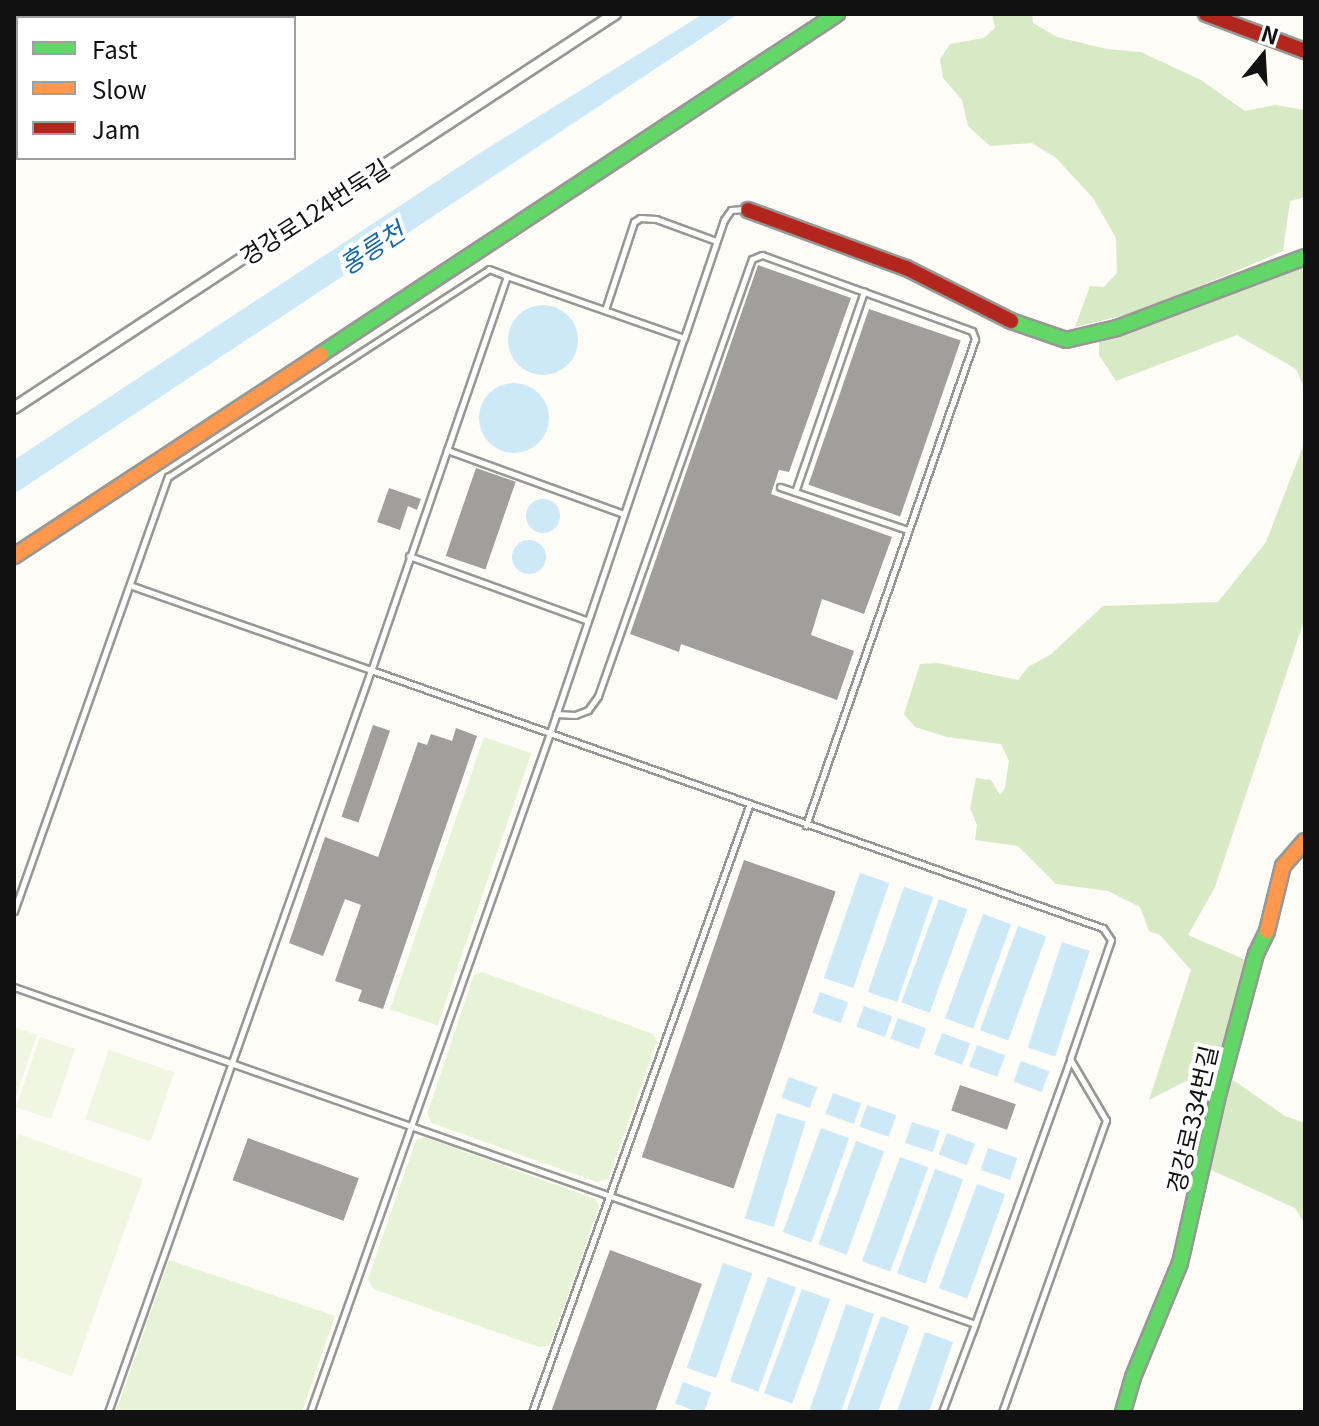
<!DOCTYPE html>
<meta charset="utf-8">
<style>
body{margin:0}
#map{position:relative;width:1319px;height:1426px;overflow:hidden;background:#fdfcf7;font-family:Georgia,"Noto Sans KR",serif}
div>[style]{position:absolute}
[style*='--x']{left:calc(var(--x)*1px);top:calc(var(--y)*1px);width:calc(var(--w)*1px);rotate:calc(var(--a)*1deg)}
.green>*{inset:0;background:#e7f3d7;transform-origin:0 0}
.forest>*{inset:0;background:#d8eac5}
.pitch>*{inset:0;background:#f0f6e1;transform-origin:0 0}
.water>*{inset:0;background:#cde8f7;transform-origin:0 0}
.round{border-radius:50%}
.building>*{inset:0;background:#a19f9c;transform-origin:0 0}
.roads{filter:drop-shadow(2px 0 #979795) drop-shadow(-2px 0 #979795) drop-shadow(0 2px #979795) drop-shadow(0 -2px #979795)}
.lane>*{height:5px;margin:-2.5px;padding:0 2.5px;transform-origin:2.5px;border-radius:2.5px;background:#fffffe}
.street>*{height:10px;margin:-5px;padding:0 5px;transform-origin:5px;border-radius:5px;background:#fffffe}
.fast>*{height:14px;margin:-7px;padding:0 7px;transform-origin:7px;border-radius:7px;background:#63d668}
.slow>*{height:14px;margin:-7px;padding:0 7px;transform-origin:7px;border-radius:7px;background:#ff974d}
.jam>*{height:14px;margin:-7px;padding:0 7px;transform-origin:7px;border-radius:7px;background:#b3261e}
span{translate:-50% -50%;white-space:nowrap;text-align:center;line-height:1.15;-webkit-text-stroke:8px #fff;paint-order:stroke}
.street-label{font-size:24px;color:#111}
.water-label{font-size:26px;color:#1768a6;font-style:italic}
.frame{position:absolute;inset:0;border:16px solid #111;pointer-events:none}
.legend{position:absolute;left:16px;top:16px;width:280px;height:144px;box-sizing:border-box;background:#fff;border:2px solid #a0a0a0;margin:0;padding:10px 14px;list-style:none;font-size:24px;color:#111}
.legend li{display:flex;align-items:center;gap:16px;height:40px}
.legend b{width:40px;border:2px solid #a0a0a0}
.north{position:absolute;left:1223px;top:16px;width:80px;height:80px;-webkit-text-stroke:6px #fff;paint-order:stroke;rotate:18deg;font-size:22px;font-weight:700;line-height:32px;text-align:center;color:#111}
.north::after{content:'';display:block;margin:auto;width:28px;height:36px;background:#111;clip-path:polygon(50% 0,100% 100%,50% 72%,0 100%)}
</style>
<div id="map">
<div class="green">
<i style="left:484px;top:737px;width:50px;height:288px;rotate:19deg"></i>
<i style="clip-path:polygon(482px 972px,653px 1034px,657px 1041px,608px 1179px,597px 1182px,432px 1123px,427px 1114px,474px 975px)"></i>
<i style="clip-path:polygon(424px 1137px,595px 1199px,599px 1206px,550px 1345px,539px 1347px,373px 1289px,368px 1279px,416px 1140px)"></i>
<i style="clip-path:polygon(169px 1260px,335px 1316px,302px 1412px,116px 1412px)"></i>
</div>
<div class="forest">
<i style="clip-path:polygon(992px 14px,1032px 14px,1033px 23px,1057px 37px,1107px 49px,1141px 52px,1201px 80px,1245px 111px,1275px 105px,1305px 110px,1305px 197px,1290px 201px,1283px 251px,1141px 311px,1075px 327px,1090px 286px,1104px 287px,1117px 273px,1116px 238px,1093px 198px,1056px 158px,1032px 143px,990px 146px,968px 126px,962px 100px,943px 78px,940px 59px,950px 44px,984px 38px,995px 28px)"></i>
<i style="clip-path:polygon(1305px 266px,1305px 390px,1296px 369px,1237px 335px,1116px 381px,1099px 355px,1099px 342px,1197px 308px,1278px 273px)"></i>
<i style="clip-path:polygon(1305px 441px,1305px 618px,1215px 887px,1188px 935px,1246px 960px,1216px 1078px,1186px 1081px,1149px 1100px,1191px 970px,1160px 935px,1149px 931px,1140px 907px,1108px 891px,1056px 884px,1018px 846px,975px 840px,977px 825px,970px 808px,976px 778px,991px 780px,1000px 795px,1005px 788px,1009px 761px,1001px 744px,947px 737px,915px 727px,904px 714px,920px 664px,938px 663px,1018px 680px,1028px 667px,1050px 655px,1103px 606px,1218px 602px,1266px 542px)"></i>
<i style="clip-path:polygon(1233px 1080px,1285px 1116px,1305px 1123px,1305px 1224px,1295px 1208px,1209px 1169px,1224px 1096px)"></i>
</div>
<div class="pitch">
<i style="clip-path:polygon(14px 1027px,37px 1035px,14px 1102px)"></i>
<i style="left:40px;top:1037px;width:37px;height:74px;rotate:19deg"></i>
<i style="left:109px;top:1050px;width:69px;height:73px;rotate:19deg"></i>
<i style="clip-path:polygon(18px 1134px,143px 1179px,72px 1376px,14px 1355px,14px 1145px)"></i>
</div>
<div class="water">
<i style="clip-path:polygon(703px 14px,738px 14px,14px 494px,14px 460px,483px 151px)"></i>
<i class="round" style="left:508px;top:305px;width:70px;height:70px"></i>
<i class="round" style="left:479px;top:383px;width:70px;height:70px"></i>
<i class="round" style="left:526px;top:499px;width:34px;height:34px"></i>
<i class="round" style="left:512px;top:540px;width:34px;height:34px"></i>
<i style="left:860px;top:873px;width:31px;height:111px;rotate:19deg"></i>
<i style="left:904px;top:887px;width:31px;height:111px;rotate:19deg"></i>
<i style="left:939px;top:899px;width:30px;height:110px;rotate:20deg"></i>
<i style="left:983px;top:914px;width:30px;height:111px;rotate:20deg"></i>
<i style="left:1018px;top:926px;width:30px;height:111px;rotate:20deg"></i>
<i style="left:1062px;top:942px;width:29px;height:111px;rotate:18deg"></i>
<i style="left:820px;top:992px;width:30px;height:22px;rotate:20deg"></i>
<i style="left:864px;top:1006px;width:30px;height:22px;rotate:20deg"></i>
<i style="left:898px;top:1018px;width:30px;height:22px;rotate:20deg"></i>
<i style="left:942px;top:1033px;width:30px;height:23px;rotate:20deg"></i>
<i style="left:977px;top:1045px;width:30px;height:23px;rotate:20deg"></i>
<i style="left:1021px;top:1061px;width:30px;height:22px;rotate:20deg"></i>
<i style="left:789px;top:1077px;width:30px;height:22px;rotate:20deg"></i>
<i style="left:833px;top:1093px;width:30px;height:22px;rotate:20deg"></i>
<i style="left:867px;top:1105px;width:31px;height:23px;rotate:19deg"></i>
<i style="left:777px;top:1113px;width:30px;height:110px;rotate:17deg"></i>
<i style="left:912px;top:1122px;width:29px;height:22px;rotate:18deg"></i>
<i style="left:821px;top:1128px;width:30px;height:111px;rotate:20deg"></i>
<i style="left:947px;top:1133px;width:30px;height:23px;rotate:21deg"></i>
<i style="left:856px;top:1141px;width:30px;height:110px;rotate:20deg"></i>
<i style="left:988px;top:1148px;width:31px;height:23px;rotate:19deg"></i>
<i style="left:900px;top:1157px;width:30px;height:111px;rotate:20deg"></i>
<i style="left:935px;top:1169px;width:30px;height:111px;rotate:20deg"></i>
<i style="left:977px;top:1184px;width:30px;height:111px;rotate:20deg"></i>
<i style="left:723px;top:1263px;width:31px;height:111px;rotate:19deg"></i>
<i style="left:768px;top:1277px;width:30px;height:111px;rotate:20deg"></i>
<i style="left:802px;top:1289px;width:30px;height:111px;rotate:20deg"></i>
<i style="clip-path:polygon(846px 1304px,874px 1314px,841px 1412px,818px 1412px,810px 1409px)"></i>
<i style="left:881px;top:1316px;width:30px;height:102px;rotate:20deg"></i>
<i style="clip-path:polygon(925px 1332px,953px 1342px,929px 1412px,897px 1412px)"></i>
<i style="left:683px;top:1382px;width:30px;height:23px;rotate:20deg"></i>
</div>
<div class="building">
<i style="clip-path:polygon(758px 265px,851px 298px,789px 472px,779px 470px,771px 494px,892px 537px,864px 614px,822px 599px,811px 635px,854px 651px,837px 700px,681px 644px,679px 652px,630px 634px)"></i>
<i style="left:869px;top:309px;width:97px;height:186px;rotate:19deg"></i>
<i style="left:476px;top:468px;width:42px;height:93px;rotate:19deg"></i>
<i style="clip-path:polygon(389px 488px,421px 499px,417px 510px,408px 506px,400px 530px,377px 522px)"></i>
<i style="left:373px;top:725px;width:18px;height:97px;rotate:19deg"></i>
<i style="clip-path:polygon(456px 728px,477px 736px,383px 1009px,358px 1001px,362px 990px,335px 981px,361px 905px,345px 899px,323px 956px,289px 943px,325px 837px,378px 857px,418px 742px,427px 745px,431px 734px,452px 741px)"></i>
<i style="left:744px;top:860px;width:97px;height:314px;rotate:19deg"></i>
<i style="left:960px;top:1085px;width:59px;height:27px;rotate:19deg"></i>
<i style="left:248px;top:1138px;width:118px;height:45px;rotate:20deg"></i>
<i style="clip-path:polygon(610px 1250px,702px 1284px,655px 1412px,551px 1412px)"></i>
</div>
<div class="roads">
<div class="lane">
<i style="--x:605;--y:310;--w:93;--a:-71.8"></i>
<i style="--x:634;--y:222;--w:7;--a:-34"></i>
<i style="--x:640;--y:218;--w:16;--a:4"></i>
<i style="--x:656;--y:219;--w:64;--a:20.1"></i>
<i style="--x:684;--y:338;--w:125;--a:-71.3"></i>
<i style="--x:724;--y:220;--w:12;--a:-55"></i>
<i style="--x:731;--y:210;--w:14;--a:-4"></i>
<i style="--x:447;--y:450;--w:188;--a:19.9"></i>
<i style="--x:780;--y:487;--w:135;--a:18.6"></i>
<i style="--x:795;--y:492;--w:212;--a:-71"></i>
<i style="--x:409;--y:556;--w:188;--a:19.9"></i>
<i style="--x:556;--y:714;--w:19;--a:3"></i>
<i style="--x:575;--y:715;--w:14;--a:-21"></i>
<i style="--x:588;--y:710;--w:17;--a:-54"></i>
<i style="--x:598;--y:696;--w:463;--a:-70.6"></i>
<i style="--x:752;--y:259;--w:11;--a:-22"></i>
<i style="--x:762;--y:255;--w:223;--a:19.9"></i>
<i style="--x:972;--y:331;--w:9;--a:69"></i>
<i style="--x:975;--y:339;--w:515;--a:109.17"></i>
<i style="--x:14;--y:911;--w:461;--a:-70.5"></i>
<i style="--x:168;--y:477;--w:382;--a:-32.9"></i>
<i style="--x:489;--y:269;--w:19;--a:21"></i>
<i style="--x:507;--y:276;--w:417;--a:109"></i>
<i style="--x:371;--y:670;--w:776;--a:19.42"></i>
<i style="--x:1103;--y:928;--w:14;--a:56"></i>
<i style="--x:1111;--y:940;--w:126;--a:109"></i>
<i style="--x:1070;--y:1059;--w:71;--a:59.5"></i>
<i style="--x:1106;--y:1120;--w:310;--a:109.6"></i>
<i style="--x:14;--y:987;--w:1018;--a:19.32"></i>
<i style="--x:975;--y:1324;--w:281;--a:-70.2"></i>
<i style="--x:108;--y:1412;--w:787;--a:-70.48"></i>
<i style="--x:371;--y:670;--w:252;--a:-160.6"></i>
<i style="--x:310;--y:1412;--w:720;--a:-70.53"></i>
<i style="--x:550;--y:733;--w:417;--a:-71.3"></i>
<i style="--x:684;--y:338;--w:188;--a:-160.7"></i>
<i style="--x:532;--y:1412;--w:644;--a:-70.3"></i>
<i style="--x:942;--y:1412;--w:94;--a:-69.4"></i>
</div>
<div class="street">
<i style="--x:14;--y:408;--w:719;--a:-33.25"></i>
</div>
<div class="fast">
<i style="--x:1011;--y:321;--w:58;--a:19.1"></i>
<i style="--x:1066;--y:340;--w:52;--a:-13.2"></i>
<i style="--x:1117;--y:328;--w:201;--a:-20.7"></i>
<i style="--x:321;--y:354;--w:618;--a:-33.38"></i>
<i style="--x:1123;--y:1412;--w:36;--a:-74"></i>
<i style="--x:1133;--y:1377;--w:123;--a:-67.6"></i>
<i style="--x:1180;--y:1263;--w:175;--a:-77.2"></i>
<i style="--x:1219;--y:1092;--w:143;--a:-75"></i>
<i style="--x:1256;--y:954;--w:25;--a:-64"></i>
</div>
<div class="slow">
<i style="--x:14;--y:556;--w:367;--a:-33.3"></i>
<i style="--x:1267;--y:931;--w:67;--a:-76.2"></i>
<i style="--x:1283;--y:866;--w:33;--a:-49"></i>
</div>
<div class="jam">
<i style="--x:1206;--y:14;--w:106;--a:20.5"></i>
<i style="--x:748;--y:210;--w:168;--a:20.2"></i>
<i style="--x:906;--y:268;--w:118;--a:26.8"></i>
</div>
</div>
<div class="street-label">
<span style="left:314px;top:211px;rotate:-33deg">경강로124번둑길</span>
<span style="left:1191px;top:1119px;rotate:-77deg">경강로334번길</span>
</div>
<div class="water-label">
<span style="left:371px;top:247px;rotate:-33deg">홍릉천</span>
</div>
<div class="frame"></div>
<ul class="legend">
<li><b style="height:10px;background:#63d668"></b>Fast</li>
<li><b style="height:10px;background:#ff974d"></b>Slow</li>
<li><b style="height:10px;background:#b3261e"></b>Jam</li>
</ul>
<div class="north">N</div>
</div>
